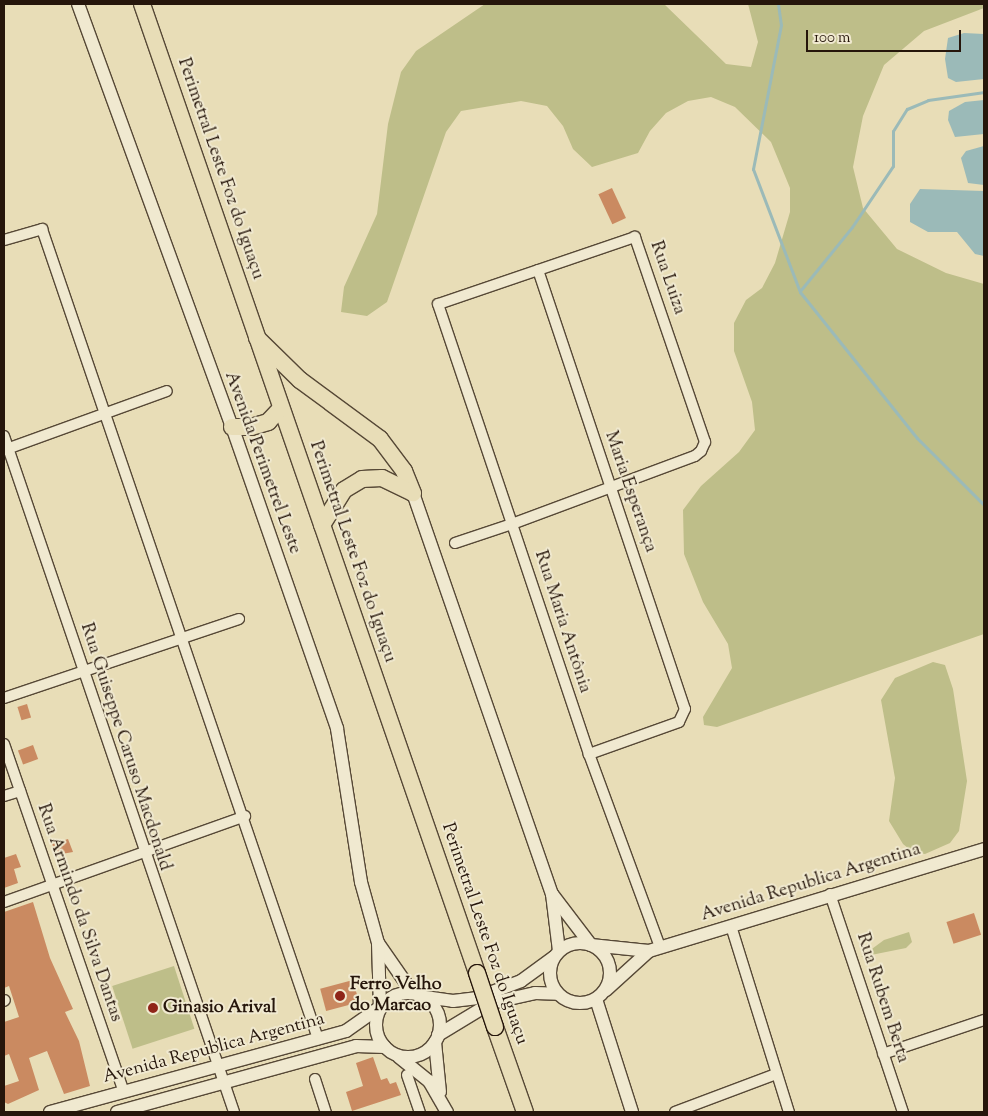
<!DOCTYPE html>
<meta charset="utf-8">
<style>
body{margin:0}
#map{position:relative;width:988px;height:1116px;overflow:hidden;background:#e8ddb7;font-family:"Sorts Mill Goudy",serif}
div>[style]{position:absolute}
[style*='--x']{left:calc(var(--x)*1px);top:calc(var(--y)*1px);width:calc(var(--w)*1px);rotate:calc(var(--a)*1deg)}
.green>*{inset:0;background:#bebe89;transform-origin:0 0}
.water>*{inset:0;background:#9bbab8}
.stream>*{height:3px;margin:-1.5px;padding:0 1.5px;transform-origin:1.5px;border-radius:1.5px;background:#9bbab8}
.building>*{inset:0;background:#ca8a61;transform-origin:0 0}
.roads{filter:drop-shadow(1px 0 #564836) drop-shadow(-1px 0 #564836) drop-shadow(0 1px #564836) drop-shadow(0 -1px #564836)}
.minor>*{height:10px;margin:-5px;padding:0 5px;transform-origin:5px;border-radius:5px;background:#f0e9d0}
.tertiary>*{height:12px;margin:-6px;padding:0 6px;transform-origin:6px;border-radius:6px;background:#f0e9d0}
.tertiary>.ring{margin:-6px;padding:0;box-sizing:content-box;background:none;border:12px solid #f0e9d0;border-radius:50%}
.trunk>*{height:16px;margin:-8px;padding:0 8px;transform-origin:8px;border-radius:8px;background:#e8ddb7}
.bridges{filter:drop-shadow(1px 0 #26160b) drop-shadow(-1px 0 #26160b) drop-shadow(0 1px #26160b) drop-shadow(0 -1px #26160b)}
.trunk-bridge>*{height:16px;margin:-8px;padding:0 8px;transform-origin:8px;border-radius:8px;background:#e8ddb7}
.dots>*{width:14px;height:14px;translate:-50% -50%;box-sizing:border-box;border:2px solid #f0e9d0;border-radius:50%}
span{translate:-50% -50%;white-space:nowrap;text-align:center;line-height:1.15;-webkit-text-stroke:4px #f0e9d0;paint-order:stroke}
.street-label{font-size:18px;color:#26160b}
.poi-label{font-size:18px;color:#26160b;font-weight:700}
.left{translate:0 -50%;text-align:left}
.frame{position:absolute;inset:0;border:5px solid #26160b;pointer-events:none}
.scale{position:absolute;left:806px;top:30px;width:155px;height:22px;box-sizing:border-box;border:2px solid #26160b;border-top:0;padding-left:6px;font-size:15px;line-height:18px;white-space:nowrap;color:#26160b;-webkit-text-stroke:4px #f0e9d0;paint-order:stroke}
</style>
<div id="map">
<div class="green">
<i style="clip-path:polygon(485px 4px,664px 4px,726px 64px,751px 67px,758px 42px,748px 4px,984px 4px,984px 8px,924px 31px,884px 65px,863px 116px,853px 167px,863px 208px,897px 249px,946px 273px,984px 284px,984px 634px,717px 727px,704px 725px,703px 717px,732px 668px,728px 644px,703px 602px,684px 554px,683px 510px,701px 486px,739px 452px,755px 430px,752px 402px,734px 351px,734px 323px,746px 300px,762px 288px,775px 263px,790px 212px,790px 188px,771px 142px,735px 107px,711px 97px,688px 101px,666px 113px,650px 131px,638px 153px,592px 167px,573px 149px,563px 126px,547px 106px,521px 101px,461px 111px,446px 132px,387px 302px,367px 316px,341px 312px,344px 287px,377px 214px,388px 124px,401px 72px,416px 51px)"></i>
<i style="clip-path:polygon(933px 662px,945px 665px,953px 689px,967px 781px,959px 831px,950px 843px,925px 854px,913px 852px,903px 844px,889px 821px,895px 778px,881px 700px,895px 678px)"></i>
<i style="clip-path:polygon(909px 932px,912px 942px,906px 948px,861px 957px,884px 940px)"></i>
<i style="left:174px;top:966px;width:66px;height:65px;rotate:72deg"></i>
</div>
<div class="water">
<i style="clip-path:polygon(964px 33px,984px 34px,984px 79px,956px 82px,948px 78px,945px 59px,948px 38px)"></i>
<i style="clip-path:polygon(984px 100px,984px 134px,955px 137px,948px 120px,949px 111px,965px 102px)"></i>
<i style="clip-path:polygon(984px 146px,984px 185px,968px 183px,961px 158px,966px 151px)"></i>
<i style="clip-path:polygon(920px 189px,984px 191px,984px 256px,975px 254px,957px 232px,928px 232px,910px 222px,910px 204px)"></i>
</div>
<div class="stream">
<i style="--x:778;--y:4;--w:21;--a:82"></i>
<i style="--x:781;--y:25;--w:147;--a:101"></i>
<i style="--x:753;--y:169;--w:132;--a:69.1"></i>
<i style="--x:800;--y:292;--w:187;--a:51.3"></i>
<i style="--x:917;--y:438;--w:95;--a:45"></i>
<i style="--x:800;--y:291;--w:82;--a:-50.9"></i>
<i style="--x:852;--y:227;--w:73;--a:-56.1"></i>
<i style="--x:893;--y:166;--w:35;--a:-90"></i>
<i style="--x:893;--y:131;--w:26;--a:-58"></i>
<i style="--x:907;--y:109;--w:23;--a:-23"></i>
<i style="--x:928;--y:100;--w:57;--a:-8.1"></i>
</div>
<div class="building">
<i style="left:612px;top:188px;width:33px;height:15px;rotate:65deg"></i>
<i style="left:27px;top:704px;width:14px;height:10px;rotate:73deg"></i>
<i style="left:33px;top:745px;width:15px;height:16px;rotate:70deg"></i>
<i style="clip-path:polygon(68px 839px,73px 852px,56px 855px,52px 844px)"></i>
<i style="clip-path:polygon(16px 854px,21px 867px,14px 869px,18px 883px,4px 888px,4px 858px)"></i>
<i style="clip-path:polygon(33px 902px,50px 958px,73px 1009px,65px 1012px,79px 1041px,90px 1086px,64px 1094px,47px 1051px,29px 1058px,39px 1090px,8px 1104px,4px 1102px,4px 1086px,19px 1081px,9px 1054px,4px 1056px,4px 1022px,19px 1017px,9px 986px,4px 988px,4px 912px)"></i>
<i style="left:974px;top:913px;width:23px;height:29px;rotate:72deg"></i>
<i style="left:353px;top:980px;width:23px;height:34px;rotate:75deg"></i>
<i style="clip-path:polygon(373px 1057px,381px 1080px,387px 1078px,390px 1084px,396px 1082px,401px 1095px,352px 1111px,346px 1092px,363px 1086px,356px 1063px)"></i>
</div>
<div class="roads">
<div class="minor">
<i style="--x:4;--y:240;--w:40;--a:-16"></i>
<i style="--x:42;--y:229;--w:856;--a:71.18"></i>
<i style="--x:538;--y:270;--w:463;--a:71.5"></i>
<i style="--x:685;--y:709;--w:14;--a:115"></i>
<i style="--x:679;--y:722;--w:96;--a:160.4"></i>
<i style="--x:4;--y:436;--w:714;--a:71.21"></i>
<i style="--x:4;--y:450;--w:173;--a:-19.9"></i>
<i style="--x:455;--y:543;--w:60;--a:-18.4"></i>
<i style="--x:512;--y:524;--w:195;--a:-20.4"></i>
<i style="--x:695;--y:456;--w:8;--a:-40"></i>
<i style="--x:701;--y:451;--w:10;--a:-66"></i>
<i style="--x:705;--y:442;--w:217;--a:-108.9"></i>
<i style="--x:635;--y:237;--w:208;--a:161.2"></i>
<i style="--x:438;--y:304;--w:232;--a:71.4"></i>
<i style="--x:512;--y:524;--w:243;--a:71.5"></i>
<i style="--x:589;--y:754;--w:206;--a:69.8"></i>
<i style="--x:4;--y:698;--w:248;--a:-18.6"></i>
<i style="--x:4;--y:744;--w:368;--a:71"></i>
<i style="--x:4;--y:796;--w:17;--a:-17"></i>
<i style="--x:830;--y:894;--w:230;--a:71.5"></i>
<i style="--x:4;--y:902;--w:256;--a:-19.6"></i>
<i style="--x:731;--y:926;--w:195;--a:72.7"></i>
<i style="--x:4;--y:1001;--w:1;--a:-45"></i>
<i style="--x:883;--y:1054;--w:107;--a:-18.6"></i>
<i style="--x:407;--y:1075;--w:39;--a:71"></i>
<i style="--x:315;--y:1079;--w:35;--a:72"></i>
<i style="--x:675;--y:1112;--w:108;--a:-20.6"></i>
</div>
<div class="tertiary">
<i style="--x:413;--y:493;--w:424;--a:70.9"></i>
<i style="--x:552;--y:894;--w:57;--a:83"></i>
<i style="--x:552;--y:894;--w:64;--a:52.6"></i>
<i style="--x:591;--y:945;--w:58;--a:5.9"></i>
<i class="ring" style="left:550px;top:943px;width:48px;height:48px"></i>
<i style="--x:378;--y:943;--w:60;--a:55.2"></i>
<i style="--x:606;--y:990;--w:58;--a:-42.2"></i>
<i style="--x:649;--y:951;--w:350;--a:-16.9"></i>
<i class="ring" style="left:376px;top:993px;width:52px;height:52px"></i>
<i style="--x:425;--y:997;--w:28;--a:8"></i>
<i style="--x:453;--y:1001;--w:23;--a:-7"></i>
<i style="--x:476;--y:998;--w:48;--a:-20.7"></i>
<i style="--x:521;--y:981;--w:41;--a:-36"></i>
<i style="--x:596;--y:999;--w:119;--a:72.3"></i>
<i style="--x:438;--y:1035;--w:62;--a:-31.1"></i>
<i style="--x:491;--y:1003;--w:45;--a:-12.8"></i>
<i style="--x:535;--y:993;--w:23;--a:2"></i>
<i style="--x:435;--y:1042;--w:50;--a:84.3"></i>
<i style="--x:399;--y:1057;--w:38;--a:39"></i>
<i style="--x:429;--y:1081;--w:36;--a:60"></i>
<i style="--x:50;--y:1112;--w:307;--a:-15.3"></i>
<i style="--x:346;--y:1031;--w:42;--a:-35.2"></i>
<i style="--x:380;--y:1007;--w:64;--a:-91.8"></i>
<i style="--x:378;--y:943;--w:63;--a:-105.6"></i>
<i style="--x:361;--y:882;--w:156;--a:-98.9"></i>
<i style="--x:337;--y:728;--w:319;--a:-109.2"></i>
<i style="--x:232;--y:427;--w:450;--a:-110"></i>
<i style="--x:117;--y:1112;--w:248;--a:-15.4"></i>
<i style="--x:356;--y:1046;--w:29;--a:2"></i>
</div>
<div class="trunk">
<i style="--x:142;--y:4;--w:1025;--a:70.93"></i>
<i style="--x:257;--y:338;--w:60;--a:44.3"></i>
<i style="--x:300;--y:380;--w:99;--a:36.4"></i>
<i style="--x:380;--y:439;--w:40;--a:53"></i>
<i style="--x:404;--y:471;--w:24;--a:68"></i>
<i style="--x:232;--y:427;--w:19;--a:0"></i>
<i style="--x:251;--y:427;--w:18;--a:-16"></i>
<i style="--x:268;--y:422;--w:19;--a:-47"></i>
<i style="--x:322;--y:525;--w:41;--a:-57.8"></i>
<i style="--x:344;--y:490;--w:21;--a:-31"></i>
<i style="--x:362;--y:479;--w:20;--a:-3"></i>
<i style="--x:382;--y:478;--w:34;--a:26"></i>
<i style="--x:495;--y:1027;--w:90;--a:70.6"></i>
</div>
</div>
<div class="bridges">
<div class="trunk-bridge">
<i style="--x:477;--y:973;--w:57;--a:71.6"></i>
</div>
</div>
<div class="dots">
<i style="left:340px;top:996px;background:#8f2418"></i>
<i style="left:153px;top:1008px;background:#8f2418"></i>
</div>
<div class="street-label">
<span style="left:220px;top:169px;rotate:71deg">Perimetral Leste Foz do Iguaçu</span>
<span style="left:667px;top:278px;rotate:71deg">Rua Luiza</span>
<span style="left:262px;top:463px;rotate:70deg">Avenida Perimetrel Leste</span>
<span style="left:630px;top:492px;rotate:71deg">Maria Esperança</span>
<span style="left:352px;top:552px;rotate:71deg">Perimetral Leste Foz do Iguaçu</span>
<span style="left:562px;top:622px;rotate:72deg">Rua Maria Antônia</span>
<span style="left:125px;top:747px;rotate:72deg">Rua Guiseppe Caruso Macdonald</span>
<span style="left:811px;top:883px;rotate:-17deg">Avenida Republica Argentina</span>
<span style="left:79px;top:913px;rotate:71deg">Rua Armindo da Silva Dantas</span>
<span style="left:484px;top:934px;rotate:71deg">Perimetral Leste Foz do Iguaçu</span>
<span style="left:882px;top:998px;rotate:72deg">Rua Rubem Berta</span>
<span style="left:214px;top:1049px;rotate:-15deg">Avenida Republica Argentina</span>
</div>
<div class="poi-label">
<span class="left" style="left:350px;top:996px">Ferro Velho<br>do Marcao</span>
<span class="left" style="left:163px;top:1008px">Ginasio Arival</span>
</div>
<div class="frame"></div>
<div class="scale">100 m</div>
</div>
